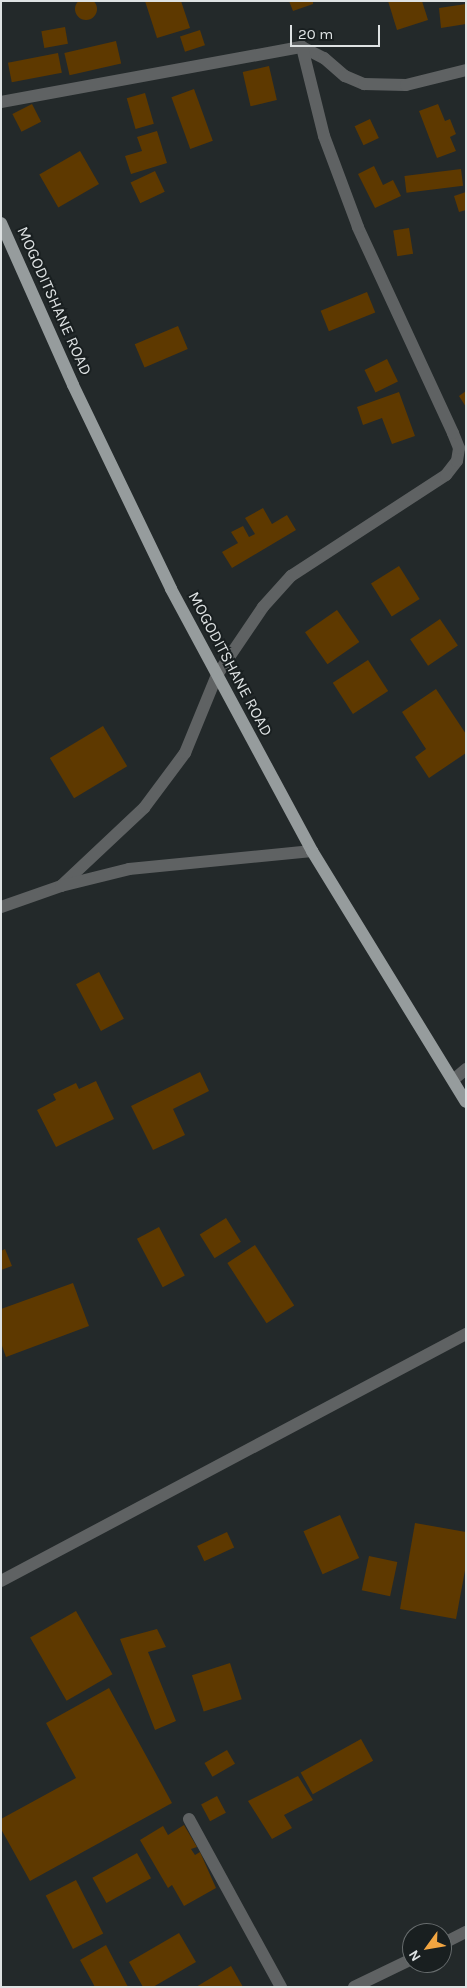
<!DOCTYPE html>
<style>
body{margin:0}
#map{position:relative;width:467px;height:1988px;overflow:hidden;background:#23292a;font-family:Karla,sans-serif}
div>[style]{position:absolute}
[style*='--x']{left:calc(var(--x)*1px);top:calc(var(--y)*1px);width:calc(var(--w)*1px);rotate:calc(var(--a)*1deg)}
.building>*{inset:0;background:#5e3900;transform-origin:0 0}
.round{border-radius:50%}
.minor>*{height:12px;margin:-6px;padding:0 6px;transform-origin:6px;border-radius:6px;background:#5f6263}
.major>*{height:12px;margin:-6px;padding:0 6px;transform-origin:6px;border-radius:6px;background:#969c9d}
span{translate:-50% -50%;white-space:nowrap;text-align:center;line-height:1.15;-webkit-text-stroke:4px #191f20;paint-order:stroke}
.street-label{font-size:16px;color:#dee2e3}
.frame{position:absolute;inset:0;border:2px solid #dee2e3;pointer-events:none}
.north{position:absolute;left:402px;top:1923px;width:50px;height:50px;box-sizing:border-box;background:#191f20;border:1px solid #686d6e;border-radius:50%;rotate:238deg;font-size:14px;font-weight:700;line-height:20px;text-align:center;color:#dee2e3}
.north::after{content:'';display:block;margin:auto;width:18px;height:22px;background:#f2a541;clip-path:polygon(50% 0,100% 100%,50% 72%,0 100%)}
.scale{position:absolute;left:290px;top:25px;width:90px;height:22px;box-sizing:border-box;border:2px solid #dee2e3;border-top:0;padding-left:6px;font-size:15px;line-height:18px;white-space:nowrap;color:#dee2e3;-webkit-text-stroke:4px #191f20;paint-order:stroke}
</style>
<div id="map">
<div class="building">
<i class="round" style="left:75px;top:-2px;width:22px;height:22px"></i>
<i style="clip-path:polygon(145px 1px,181px 1px,190px 28px,157px 38px)"></i>
<i style="clip-path:polygon(289px 1px,313px 1px,313px 4px,293px 11px)"></i>
<i style="clip-path:polygon(388px 1px,422px 1px,428px 20px,397px 30px)"></i>
<i style="clip-path:polygon(466px 4px,466px 24px,441px 28px,439px 8px)"></i>
<i style="left:65px;top:27px;width:17px;height:24px;rotate:80deg"></i>
<i style="left:200px;top:30px;width:16px;height:21px;rotate:72deg"></i>
<i style="left:116px;top:41px;width:23px;height:53px;rotate:77deg"></i>
<i style="left:58px;top:53px;width:20px;height:51px;rotate:79deg"></i>
<i style="left:269px;top:66px;width:35px;height:27px;rotate:77deg"></i>
<i style="left:194px;top:89px;width:55px;height:24px;rotate:70deg"></i>
<i style="left:145px;top:93px;width:32px;height:19px;rotate:74deg"></i>
<i style="left:32px;top:104px;width:20px;height:22px;rotate:63deg"></i>
<i style="clip-path:polygon(438px 104px,445px 121px,450px 119px,456px 134px,450px 137px,456px 151px,437px 158px,419px 111px)"></i>
<i style="left:370px;top:119px;width:21px;height:17px;rotate:65deg"></i>
<i style="clip-path:polygon(157px 131px,167px 163px,131px 174px,125px 156px,142px 151px,137px 137px)"></i>
<i style="left:80px;top:151px;width:38px;height:47px;rotate:60deg"></i>
<i style="clip-path:polygon(374px 166px,383px 185px,393px 180px,401px 196px,375px 208px,358px 174px)"></i>
<i style="left:461px;top:169px;width:17px;height:57px;rotate:83deg"></i>
<i style="left:155px;top:171px;width:23px;height:27px;rotate:65deg"></i>
<i style="clip-path:polygon(466px 192px,466px 210px,459px 212px,454px 196px)"></i>
<i style="left:409px;top:228px;width:26px;height:16px;rotate:81deg"></i>
<i style="left:367px;top:292px;width:22px;height:50px;rotate:68deg"></i>
<i style="left:178px;top:326px;width:25px;height:47px;rotate:67deg"></i>
<i style="left:387px;top:359px;width:25px;height:25px;rotate:64deg"></i>
<i style="clip-path:polygon(466px 391px,466px 407px,459px 396px)"></i>
<i style="clip-path:polygon(399px 392px,415px 436px,392px 444px,382px 418px,363px 425px,357px 407px)"></i>
<i style="clip-path:polygon(263px 508px,272px 524px,287px 515px,296px 530px,232px 568px,222px 552px,238px 543px,231px 532px,243px 526px,249px 537px,255px 534px,245px 518px)"></i>
<i style="left:399px;top:566px;width:39px;height:33px;rotate:58deg"></i>
<i style="left:337px;top:610px;width:39px;height:39px;rotate:55deg"></i>
<i style="left:440px;top:619px;width:32px;height:36px;rotate:56deg"></i>
<i style="left:368px;top:660px;width:37px;height:42px;rotate:57deg"></i>
<i style="clip-path:polygon(436px 689px,466px 734px,466px 753px,429px 778px,415px 757px,426px 749px,402px 712px)"></i>
<i style="left:103px;top:726px;width:47px;height:62px;rotate:59deg"></i>
<i style="left:99px;top:972px;width:53px;height:26px;rotate:62deg"></i>
<i style="clip-path:polygon(200px 1072px,209px 1091px,173px 1109px,185px 1135px,153px 1150px,131px 1106px)"></i>
<i style="clip-path:polygon(96px 1081px,114px 1119px,56px 1147px,37px 1110px,56px 1100px,53px 1094px,76px 1083px,79px 1089px)"></i>
<i style="left:226px;top:1218px;width:28px;height:31px;rotate:58deg"></i>
<i style="left:159px;top:1227px;width:55px;height:25px;rotate:62deg"></i>
<i style="left:255px;top:1245px;width:72px;height:33px;rotate:57deg"></i>
<i style="clip-path:polygon(5px 1249px,12px 1266px,1px 1270px,1px 1251px)"></i>
<i style="clip-path:polygon(73px 1283px,89px 1326px,6px 1357px,1px 1343px,1px 1309px)"></i>
<i style="left:340px;top:1515px;width:47px;height:40px;rotate:66deg"></i>
<i style="clip-path:polygon(415px 1523px,466px 1532px,466px 1565px,456px 1619px,400px 1609px)"></i>
<i style="left:227px;top:1532px;width:17px;height:33px;rotate:65deg"></i>
<i style="left:369px;top:1556px;width:29px;height:35px;rotate:12deg"></i>
<i style="left:76px;top:1611px;width:73px;height:53px;rotate:60deg"></i>
<i style="clip-path:polygon(157px 1629px,166px 1647px,148px 1652px,176px 1721px,155px 1730px,120px 1639px)"></i>
<i style="left:230px;top:1663px;width:38px;height:40px;rotate:72deg"></i>
<i style="clip-path:polygon(109px 1688px,172px 1803px,30px 1881px,1px 1829px,1px 1819px,76px 1778px,46px 1723px)"></i>
<i style="left:361px;top:1739px;width:25px;height:69px;rotate:61deg"></i>
<i style="left:227px;top:1750px;width:16px;height:26px;rotate:60deg"></i>
<i style="clip-path:polygon(298px 1776px,313px 1800px,284px 1815px,292px 1828px,272px 1839px,248px 1801px)"></i>
<i style="left:217px;top:1796px;width:19px;height:18px;rotate:62deg"></i>
<i style="clip-path:polygon(184px 1825px,197px 1847px,191px 1849px,195px 1855px,200px 1852px,216px 1888px,184px 1906px,172px 1885px,168px 1888px,140px 1840px,163px 1826px,168px 1835px)"></i>
<i style="left:137px;top:1853px;width:29px;height:51px;rotate:61deg"></i>
<i style="left:76px;top:1880px;width:60px;height:34px;rotate:63deg"></i>
<i style="clip-path:polygon(179px 1933px,196px 1962px,153px 1987px,143px 1987px,129px 1962px)"></i>
<i style="clip-path:polygon(106px 1945px,128px 1987px,95px 1987px,80px 1960px)"></i>
<i style="clip-path:polygon(231px 1966px,243px 1987px,196px 1987px)"></i>
</div>
<div class="minor">
<i style="--x:1;--y:102;--w:306;--a:-10.4"></i>
<i style="--x:302;--y:47;--w:25;--a:27"></i>
<i style="--x:324;--y:58;--w:28;--a:41"></i>
<i style="--x:345;--y:76;--w:21;--a:23"></i>
<i style="--x:364;--y:84;--w:42;--a:1.4"></i>
<i style="--x:406;--y:85;--w:62;--a:-14"></i>
<i style="--x:61;--y:886;--w:114;--a:-43.2"></i>
<i style="--x:144;--y:808;--w:69;--a:-53.3"></i>
<i style="--x:185;--y:753;--w:84;--a:-67.7"></i>
<i style="--x:217;--y:675;--w:82;--a:-55.9"></i>
<i style="--x:263;--y:607;--w:42;--a:-47.9"></i>
<i style="--x:291;--y:576;--w:185;--a:-33.1"></i>
<i style="--x:446;--y:475;--w:18;--a:-52"></i>
<i style="--x:457;--y:461;--w:13;--a:-81"></i>
<i style="--x:459;--y:448;--w:16;--a:-112"></i>
<i style="--x:453;--y:433;--w:227;--a:-114.8"></i>
<i style="--x:358;--y:227;--w:97;--a:-110.5"></i>
<i style="--x:324;--y:136;--w:92;--a:-103.9"></i>
<i style="--x:1;--y:907;--w:64;--a:-19.3"></i>
<i style="--x:61;--y:886;--w:70;--a:-14"></i>
<i style="--x:129;--y:869;--w:184;--a:-5.6"></i>
<i style="--x:453;--y:1080;--w:17;--a:-40"></i>
<i style="--x:1;--y:1581;--w:527;--a:-27.98"></i>
<i style="--x:189;--y:1819;--w:192;--a:61.3"></i>
<i style="--x:442;--y:1944;--w:27;--a:-27"></i>
<i style="--x:354;--y:1987;--w:64;--a:-25.8"></i>
</div>
<div class="major">
<i style="--x:1;--y:223;--w:177;--a:66"></i>
<i style="--x:73;--y:385;--w:226;--a:64.3"></i>
<i style="--x:171;--y:589;--w:298;--a:61.7"></i>
<i style="--x:312;--y:851;--w:294;--a:58.5"></i>
</div>
<div class="street-label">
<span style="left:54px;top:301px;rotate:66deg">MOGODITSHANE ROAD</span>
<span style="left:230px;top:664px;rotate:62deg">MOGODITSHANE ROAD</span>
</div>
<div class="frame"></div>
<div class="north">N</div>
<div class="scale">20 m</div>
</div>
